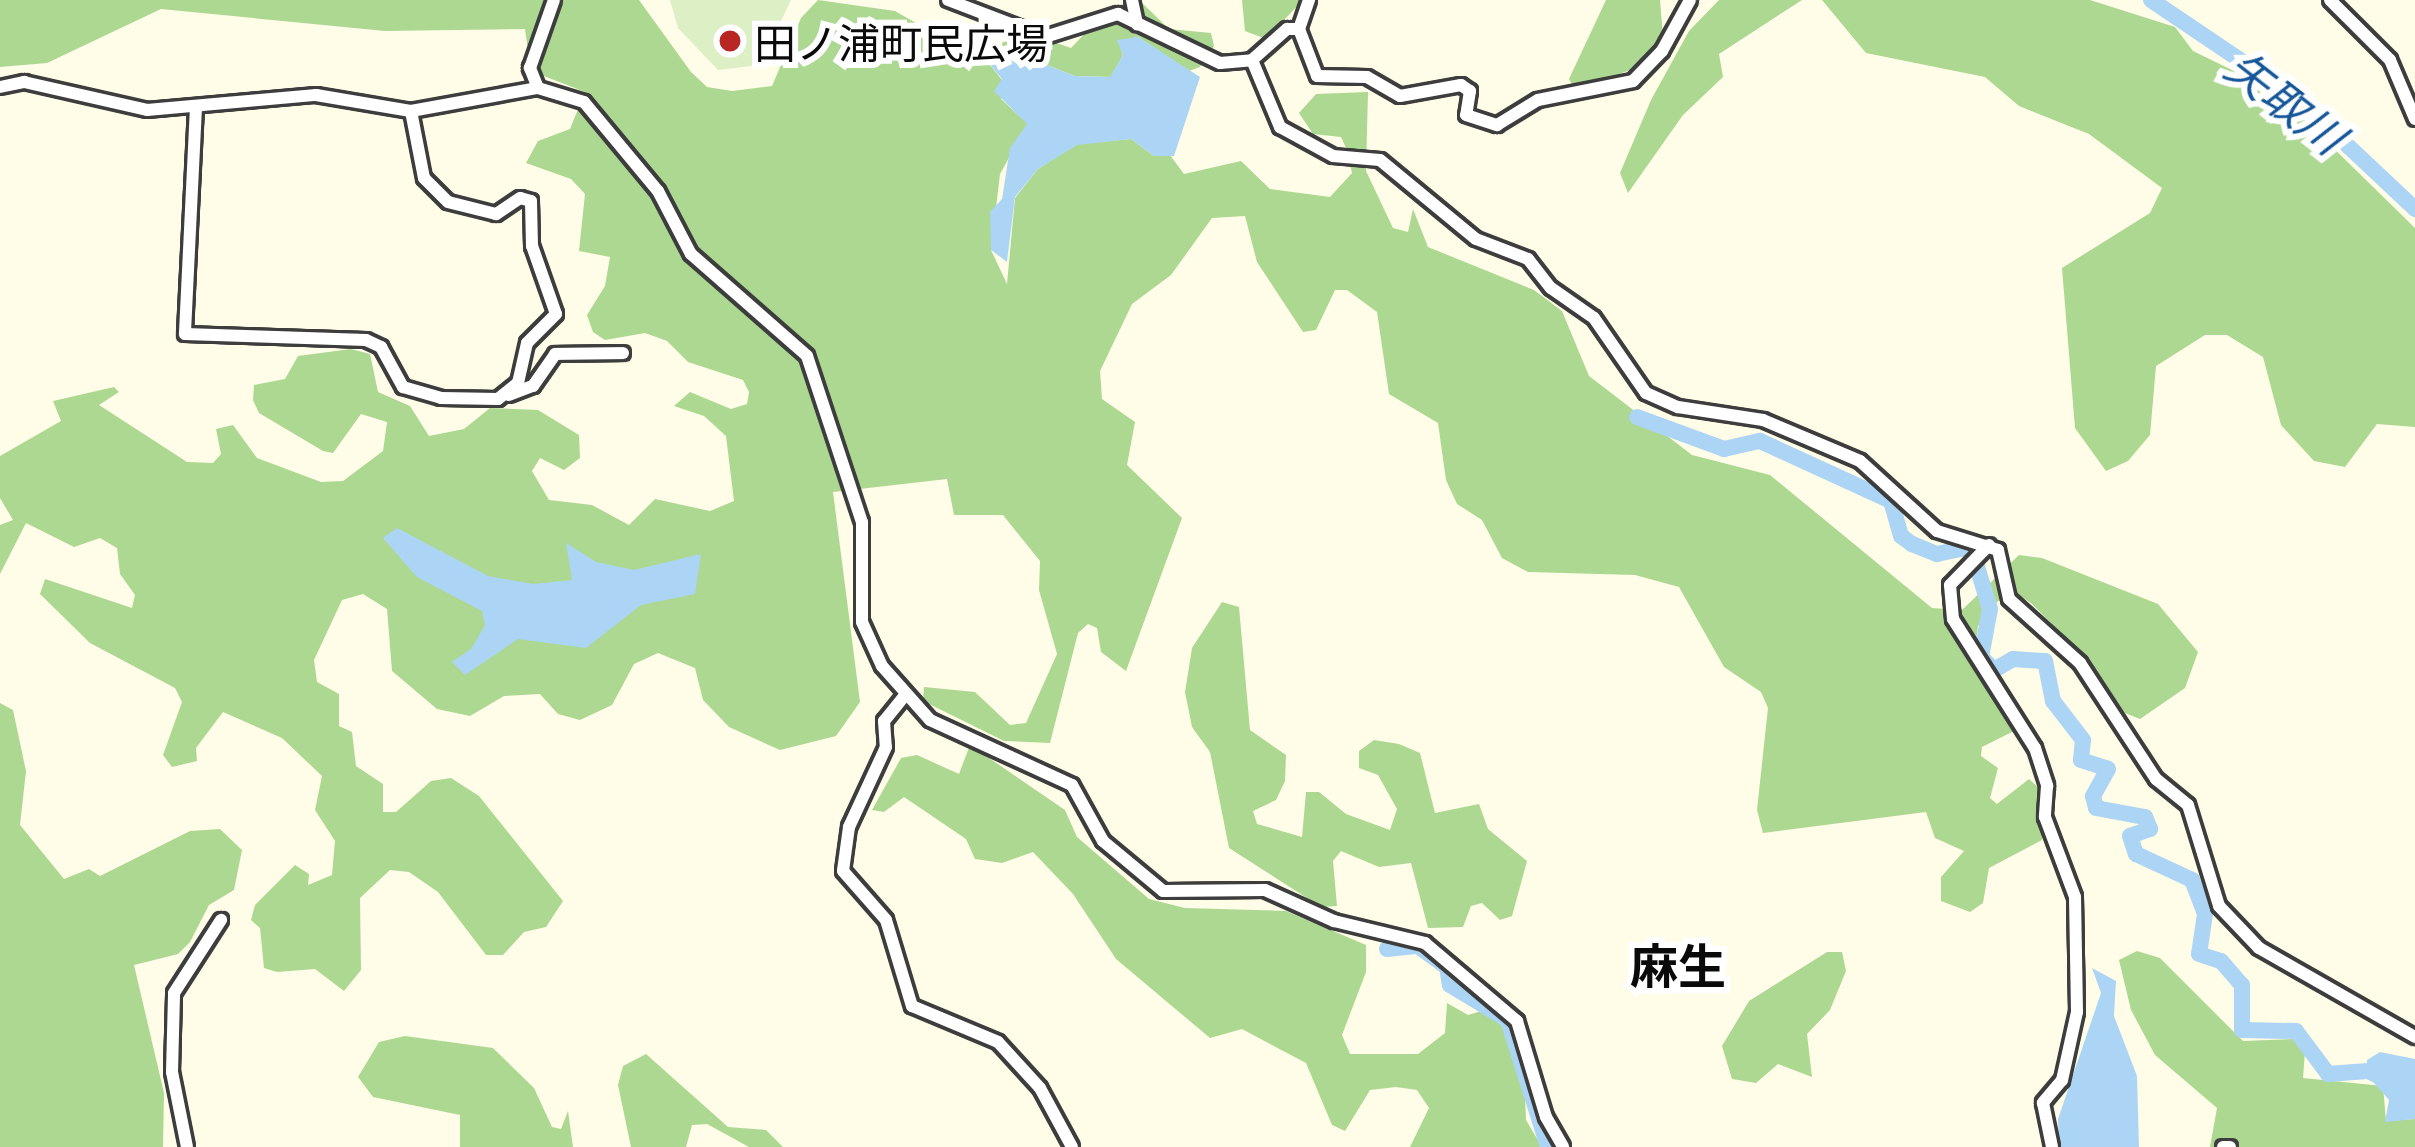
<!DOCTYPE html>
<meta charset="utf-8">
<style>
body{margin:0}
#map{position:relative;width:2415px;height:1147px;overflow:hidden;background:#fffce7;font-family:Literata,"Noto Sans JP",serif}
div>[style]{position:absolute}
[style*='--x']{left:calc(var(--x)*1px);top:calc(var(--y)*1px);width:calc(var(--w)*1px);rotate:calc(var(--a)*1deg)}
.forest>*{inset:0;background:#acd892}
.pitch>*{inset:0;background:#ddefc4}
.water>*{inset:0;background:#acd5f5}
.river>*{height:16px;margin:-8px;padding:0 8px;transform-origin:8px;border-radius:8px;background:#acd5f5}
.roads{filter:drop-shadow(3px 0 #3d3d3d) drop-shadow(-3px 0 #3d3d3d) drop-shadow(0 3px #3d3d3d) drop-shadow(0 -3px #3d3d3d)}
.minor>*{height:12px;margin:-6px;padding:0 6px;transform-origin:6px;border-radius:6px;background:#fff}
.dots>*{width:33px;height:33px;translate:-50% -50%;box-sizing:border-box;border:6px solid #fff;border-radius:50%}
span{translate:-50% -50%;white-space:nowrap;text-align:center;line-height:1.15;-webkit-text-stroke:12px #fff;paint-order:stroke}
.poi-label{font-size:42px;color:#0a0a0a}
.left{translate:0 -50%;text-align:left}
.water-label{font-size:45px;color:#155699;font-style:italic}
.quarter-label{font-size:48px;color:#0a0a0a;font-weight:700}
</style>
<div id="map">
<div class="forest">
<i style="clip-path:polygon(0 0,639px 0,691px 72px,707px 87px,732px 91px,772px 86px,801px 18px,818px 0,895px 11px,991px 66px,1002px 80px,1001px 99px,1028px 124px,1000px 174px,991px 250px,1007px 284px,1015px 198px,1038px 169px,1077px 144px,1131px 139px,1154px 156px,1167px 151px,1184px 174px,1241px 161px,1270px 189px,1330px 197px,1352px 173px,1347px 150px,1341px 137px,1313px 134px,1299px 113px,1316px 94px,1368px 92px,1366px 171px,1393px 228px,1408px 232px,1413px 209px,1428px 247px,1534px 290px,1562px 311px,1589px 376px,1692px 455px,1770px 475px,1932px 608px,1962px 610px,2019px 555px,2042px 558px,2158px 604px,2198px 652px,2185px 688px,2140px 719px,2125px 713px,2085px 657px,2031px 603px,2018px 595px,1998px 601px,1978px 626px,1973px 665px,2014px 731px,1982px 747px,1981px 756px,1998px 768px,1990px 798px,1997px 804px,2029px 779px,2041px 790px,2042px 840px,1989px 868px,1983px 903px,1970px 912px,1941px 901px,1941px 877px,1964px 851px,1935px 838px,1926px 812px,1763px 833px,1757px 810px,1768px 708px,1761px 692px,1724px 667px,1679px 587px,1635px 575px,1528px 572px,1502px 558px,1482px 520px,1457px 504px,1446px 480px,1438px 423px,1389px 394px,1377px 312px,1347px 290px,1335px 290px,1316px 330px,1303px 332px,1257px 262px,1245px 216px,1212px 218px,1171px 275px,1132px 304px,1100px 371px,1102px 399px,1135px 422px,1127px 465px,1182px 518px,1126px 671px,1101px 652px,1097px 628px,1088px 624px,1078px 633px,1050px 743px,1004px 741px,923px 701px,924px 687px,975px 692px,1010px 725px,1026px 723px,1057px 654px,1039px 590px,1040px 561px,1003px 515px,954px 515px,947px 479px,833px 492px,860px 702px,836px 736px,780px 750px,729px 727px,703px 700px,695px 668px,658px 653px,634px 664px,612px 705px,580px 720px,558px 714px,540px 694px,504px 696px,470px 716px,437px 709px,392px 671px,387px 609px,363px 594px,342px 600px,314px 660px,317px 682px,339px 694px,339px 726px,352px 732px,356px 766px,383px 784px,383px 812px,396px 812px,431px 781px,451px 778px,479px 796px,563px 901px,546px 927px,524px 932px,503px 955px,486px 955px,438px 892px,409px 872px,390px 870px,360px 898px,361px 970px,344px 991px,315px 969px,277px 972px,264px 968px,260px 928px,251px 920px,255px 905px,295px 865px,309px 874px,308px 885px,332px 875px,335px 841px,315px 810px,322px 776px,282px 738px,223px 712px,196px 748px,197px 761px,172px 767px,163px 755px,182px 702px,175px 688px,90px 643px,40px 594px,45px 579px,132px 608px,135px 595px,120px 574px,117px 548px,100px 538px,74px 547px,26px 523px,0 574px,0 525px,13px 520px,0 498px,0 456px,61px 421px,53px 401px,114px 387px,119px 392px,99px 405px,187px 462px,213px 463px,221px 454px,216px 429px,233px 425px,257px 458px,321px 482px,343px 481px,383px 451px,387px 422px,361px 414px,333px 453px,323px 451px,259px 413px,253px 400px,254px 385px,285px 379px,298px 356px,351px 349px,370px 354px,378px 392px,410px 406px,429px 436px,464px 429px,490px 408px,538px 410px,579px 435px,580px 458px,564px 470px,540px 458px,532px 471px,549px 500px,592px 505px,629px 525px,655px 499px,710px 511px,734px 501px,726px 436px,704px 416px,674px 406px,690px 392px,731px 409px,747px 404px,749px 392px,743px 380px,688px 362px,667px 341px,645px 333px,605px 340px,593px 332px,587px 315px,605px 286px,610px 257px,579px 251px,585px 194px,571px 179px,526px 163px,538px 141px,570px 129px,585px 92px,531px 71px,525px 29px,385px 31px,161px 9px,47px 63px,0 67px)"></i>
<i style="clip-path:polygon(1127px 0,1139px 0,1169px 29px,1211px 33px,1214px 46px,1200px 67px,1189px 71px,1138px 37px,1118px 41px,1123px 55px,1111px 77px,1075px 76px,1000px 47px,1012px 28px,1071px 48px,1092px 26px,1130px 16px)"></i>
<i style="clip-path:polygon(1242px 0,1303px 0,1266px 39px,1245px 31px)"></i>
<i style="clip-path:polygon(1606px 0,1660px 0,1663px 37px,1633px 69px,1575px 90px,1569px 79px)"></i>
<i style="clip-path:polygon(1719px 0,1802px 0,1719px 54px,1723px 77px,1683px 115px,1628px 193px,1620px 173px,1651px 100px,1689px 31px)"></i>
<i style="clip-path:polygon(1822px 0,2090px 0,2175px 27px,2193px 51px,2275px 91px,2415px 228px,2415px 427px,2377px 424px,2345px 467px,2314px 461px,2281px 425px,2263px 357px,2227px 335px,2205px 335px,2156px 366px,2150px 435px,2128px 461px,2106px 471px,2075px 428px,2062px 268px,2150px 213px,2162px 188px,2089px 134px,2019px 106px,1985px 77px,1866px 53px)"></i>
<i style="clip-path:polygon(1222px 602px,1239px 607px,1250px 730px,1286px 755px,1285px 781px,1276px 800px,1253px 811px,1257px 824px,1302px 837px,1306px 792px,1319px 792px,1346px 814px,1390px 830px,1397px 809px,1378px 775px,1359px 768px,1359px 751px,1374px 740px,1399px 744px,1420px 753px,1435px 813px,1479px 804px,1488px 829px,1527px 861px,1512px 916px,1500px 920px,1482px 903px,1471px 906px,1463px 927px,1428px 928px,1411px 863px,1379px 867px,1341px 851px,1333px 861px,1337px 906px,1321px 907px,1229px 848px,1210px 752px,1192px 727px,1185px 692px,1192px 648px)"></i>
<i style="clip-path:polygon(0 703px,13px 710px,26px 771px,20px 825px,64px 879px,89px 869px,100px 876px,190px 831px,220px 829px,242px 850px,234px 890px,209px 905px,190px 942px,178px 954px,134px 965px,164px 1093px,163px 1147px,0 1147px)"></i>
<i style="clip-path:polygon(970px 745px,1065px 810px,1077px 837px,1149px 899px,1185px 908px,1286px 911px,1366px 945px,1366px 972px,1342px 1035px,1350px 1054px,1418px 1054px,1445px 1033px,1447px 1003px,1468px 1015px,1485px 1010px,1505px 1028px,1524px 1071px,1526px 1120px,1542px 1147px,1410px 1147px,1429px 1108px,1417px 1090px,1396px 1087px,1370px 1090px,1345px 1131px,1332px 1125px,1306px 1063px,1242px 1029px,1210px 1038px,1116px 959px,1073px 894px,1033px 852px,1002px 863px,975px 859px,966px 839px,904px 797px,884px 812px,872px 810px,901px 758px,917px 755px,959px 774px)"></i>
<i style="clip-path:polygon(2137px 951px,2160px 958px,2243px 1041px,2295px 1039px,2305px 1052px,2303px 1078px,2383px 1086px,2386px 1121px,2415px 1119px,2415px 1147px,2210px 1147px,2217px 1108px,2155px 1055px,2131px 1010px,2119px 960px)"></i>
<i style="clip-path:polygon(1827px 952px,1842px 952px,1846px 971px,1830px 1010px,1807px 1034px,1812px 1077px,1778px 1064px,1756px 1083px,1732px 1079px,1722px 1046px,1749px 1001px)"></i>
<i style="clip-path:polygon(405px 1036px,493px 1048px,534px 1088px,552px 1127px,561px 1129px,568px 1111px,573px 1147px,460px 1147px,460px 1115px,373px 1097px,358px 1077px,379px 1042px)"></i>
<i style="clip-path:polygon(646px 1054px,728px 1127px,766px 1130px,783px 1147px,749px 1147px,707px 1124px,692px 1125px,686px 1147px,631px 1147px,618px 1085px,623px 1066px)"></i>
</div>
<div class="pitch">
<i style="clip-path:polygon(670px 0,791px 0,760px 65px,718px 70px,678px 28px)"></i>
</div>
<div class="water">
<i style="clip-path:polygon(1138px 37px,1200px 77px,1174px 156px,1154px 156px,1131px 139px,1077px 145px,1038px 169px,1015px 197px,1007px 262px,991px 250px,990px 212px,1002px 199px,1010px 148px,1027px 124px,994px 91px,1002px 79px,991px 66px,1000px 47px,1075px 76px,1110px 77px,1123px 55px,1117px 40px)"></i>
<i style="clip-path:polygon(397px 528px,488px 576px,533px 584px,572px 580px,566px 543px,596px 562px,634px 570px,701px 554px,695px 594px,641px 605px,586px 648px,518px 639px,465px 675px,452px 662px,471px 649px,485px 625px,482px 611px,417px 577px,383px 538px)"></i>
<i style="clip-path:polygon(2092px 968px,2116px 981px,2114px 1016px,2137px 1076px,2139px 1147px,2059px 1147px,2058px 1119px,2101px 993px)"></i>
<i style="clip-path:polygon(2380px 1052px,2415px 1059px,2415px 1119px,2385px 1122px,2389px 1100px,2367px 1075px,2367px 1060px)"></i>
</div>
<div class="river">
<i style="--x:2151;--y:0;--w:177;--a:34"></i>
<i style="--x:2298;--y:99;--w:161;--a:43.2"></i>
<i style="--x:1637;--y:417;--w:93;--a:20.2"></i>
<i style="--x:1724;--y:449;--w:37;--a:-13"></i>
<i style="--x:1760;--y:441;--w:144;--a:24.6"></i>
<i style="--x:1891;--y:501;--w:36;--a:74"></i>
<i style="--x:1901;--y:536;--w:14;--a:36"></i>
<i style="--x:1912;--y:544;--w:27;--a:22"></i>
<i style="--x:1937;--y:554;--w:35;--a:-12"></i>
<i style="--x:1971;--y:547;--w:65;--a:73"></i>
<i style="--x:1990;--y:609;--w:49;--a:100.6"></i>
<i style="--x:1981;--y:657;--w:18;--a:45"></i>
<i style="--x:1994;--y:670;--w:22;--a:-30"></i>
<i style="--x:2013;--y:659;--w:32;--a:4"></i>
<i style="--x:2045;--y:661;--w:41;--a:78.7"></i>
<i style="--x:2053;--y:701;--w:49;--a:52.4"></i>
<i style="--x:2083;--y:740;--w:20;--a:96"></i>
<i style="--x:2081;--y:760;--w:28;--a:18"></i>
<i style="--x:2108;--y:769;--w:31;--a:119"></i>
<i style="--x:2093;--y:796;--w:12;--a:76"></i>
<i style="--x:2096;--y:808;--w:50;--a:10.4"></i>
<i style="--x:2145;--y:817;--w:13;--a:67"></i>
<i style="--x:2150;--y:829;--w:21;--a:161"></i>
<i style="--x:2130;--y:836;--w:19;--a:72"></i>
<i style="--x:2136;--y:854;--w:62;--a:24.9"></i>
<i style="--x:2192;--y:880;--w:36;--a:69"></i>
<i style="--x:2205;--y:914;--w:40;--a:98.5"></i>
<i style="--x:2199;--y:954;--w:23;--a:18"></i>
<i style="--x:2221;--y:961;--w:32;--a:49"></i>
<i style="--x:2242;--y:985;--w:45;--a:90"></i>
<i style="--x:2242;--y:1030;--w:54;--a:1.1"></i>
<i style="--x:2296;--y:1031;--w:54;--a:53.3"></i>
<i style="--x:2328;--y:1074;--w:40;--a:-4.3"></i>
<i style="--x:2368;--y:1071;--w:52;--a:25.1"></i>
<i style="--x:1387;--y:949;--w:31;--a:-6"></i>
<i style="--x:1418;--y:946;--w:36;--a:36"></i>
<i style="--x:1447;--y:967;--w:18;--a:81"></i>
<i style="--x:1450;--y:985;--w:68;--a:31.1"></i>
<i style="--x:1508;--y:1020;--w:133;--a:72.5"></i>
</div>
<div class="roads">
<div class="minor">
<i style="--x:948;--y:0;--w:104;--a:20.9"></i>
<i style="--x:1045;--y:37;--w:77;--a:-17.5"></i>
<i style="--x:1118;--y:14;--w:113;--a:25.7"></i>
<i style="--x:1220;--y:63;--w:32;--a:-5"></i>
<i style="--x:1252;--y:60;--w:47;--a:-41.5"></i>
<i style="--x:1287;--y:29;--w:12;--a:0"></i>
<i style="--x:1132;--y:0;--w:25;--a:78"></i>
<i style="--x:1309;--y:0;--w:31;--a:109"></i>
<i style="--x:1299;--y:29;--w:50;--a:69"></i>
<i style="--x:1317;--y:76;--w:50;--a:1.1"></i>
<i style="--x:1367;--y:77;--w:38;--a:30"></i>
<i style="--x:1400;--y:96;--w:62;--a:-10.2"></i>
<i style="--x:1461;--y:85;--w:11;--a:34"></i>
<i style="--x:1470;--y:91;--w:24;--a:99"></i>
<i style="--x:1466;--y:115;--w:33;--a:18"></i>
<i style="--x:1497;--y:125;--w:48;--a:-31.4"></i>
<i style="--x:1538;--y:100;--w:97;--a:-11.3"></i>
<i style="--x:1633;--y:81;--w:42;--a:-46"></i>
<i style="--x:1662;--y:51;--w:58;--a:-61.2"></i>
<i style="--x:2330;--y:0;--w:85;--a:45"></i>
<i style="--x:2390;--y:60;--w:64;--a:67"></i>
<i style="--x:1252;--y:60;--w:73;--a:67.3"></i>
<i style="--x:1280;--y:127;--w:60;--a:28.7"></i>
<i style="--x:1333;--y:156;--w:47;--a:4.9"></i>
<i style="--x:1380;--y:160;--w:124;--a:39.5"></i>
<i style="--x:1476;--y:239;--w:56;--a:21"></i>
<i style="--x:1528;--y:259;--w:37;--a:52"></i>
<i style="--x:1551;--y:288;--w:52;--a:34.9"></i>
<i style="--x:1594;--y:318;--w:91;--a:55.3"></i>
<i style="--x:1646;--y:393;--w:35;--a:24"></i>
<i style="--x:1678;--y:407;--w:86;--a:8.7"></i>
<i style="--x:1763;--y:420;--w:105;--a:22.9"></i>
<i style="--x:1860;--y:461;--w:104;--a:42.3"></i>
<i style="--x:1937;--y:531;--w:64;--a:17.3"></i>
<i style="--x:1998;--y:550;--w:50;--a:77.3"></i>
<i style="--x:2009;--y:599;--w:96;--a:42"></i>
<i style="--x:2080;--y:663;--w:139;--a:56.8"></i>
<i style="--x:2156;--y:779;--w:41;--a:39.1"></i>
<i style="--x:2188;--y:805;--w:106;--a:72.9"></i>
<i style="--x:2219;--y:906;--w:58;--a:46.4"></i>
<i style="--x:2259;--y:948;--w:180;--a:29.7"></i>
<i style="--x:0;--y:87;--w:25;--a:-12"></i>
<i style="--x:24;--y:82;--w:126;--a:12.8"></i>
<i style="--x:147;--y:110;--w:170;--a:-5.1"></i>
<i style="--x:316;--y:95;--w:96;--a:9.6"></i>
<i style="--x:411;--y:111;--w:129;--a:-10.3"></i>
<i style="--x:538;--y:88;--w:48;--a:16.9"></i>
<i style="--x:584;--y:102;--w:116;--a:50.3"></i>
<i style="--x:658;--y:191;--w:71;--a:62.4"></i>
<i style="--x:691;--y:254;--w:154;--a:41.3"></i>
<i style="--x:807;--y:356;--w:175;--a:71.7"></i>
<i style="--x:862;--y:522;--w:100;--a:90"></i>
<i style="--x:862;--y:622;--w:48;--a:65.6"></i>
<i style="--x:882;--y:666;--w:72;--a:48.4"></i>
<i style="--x:930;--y:720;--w:156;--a:24.6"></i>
<i style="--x:1072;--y:785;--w:64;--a:61"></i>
<i style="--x:1103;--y:841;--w:78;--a:39.8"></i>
<i style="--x:1163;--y:891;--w:102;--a:-0.6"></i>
<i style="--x:1265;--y:890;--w:76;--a:24.2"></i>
<i style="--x:1334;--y:921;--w:94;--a:13.6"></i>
<i style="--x:1425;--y:943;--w:121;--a:40.3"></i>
<i style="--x:1517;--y:1021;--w:100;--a:73.2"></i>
<i style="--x:1546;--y:1117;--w:34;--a:60"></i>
<i style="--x:538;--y:88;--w:22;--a:-112"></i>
<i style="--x:530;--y:68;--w:72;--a:-70.6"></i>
<i style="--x:196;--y:107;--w:227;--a:92.8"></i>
<i style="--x:185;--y:334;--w:181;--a:1.9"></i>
<i style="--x:366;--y:340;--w:17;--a:25"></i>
<i style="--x:381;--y:347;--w:46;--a:61.2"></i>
<i style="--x:403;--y:387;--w:40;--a:16"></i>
<i style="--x:441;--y:398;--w:57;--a:1"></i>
<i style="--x:498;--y:399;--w:26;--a:-39"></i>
<i style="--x:518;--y:383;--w:41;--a:-77.3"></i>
<i style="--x:527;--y:343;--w:41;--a:-45"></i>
<i style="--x:556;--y:314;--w:72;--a:-109.4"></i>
<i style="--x:532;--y:246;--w:45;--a:-91.3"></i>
<i style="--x:531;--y:201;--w:11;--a:-165"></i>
<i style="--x:520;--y:198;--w:29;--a:146"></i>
<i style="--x:496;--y:214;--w:49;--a:-166"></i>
<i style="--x:448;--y:202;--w:34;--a:-135"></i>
<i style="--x:424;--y:178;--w:68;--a:-101"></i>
<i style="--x:509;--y:395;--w:26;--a:-21"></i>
<i style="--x:533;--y:386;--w:39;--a:-55"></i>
<i style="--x:555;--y:354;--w:68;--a:-0.8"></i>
<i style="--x:1989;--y:545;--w:56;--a:134.3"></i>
<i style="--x:1950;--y:585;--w:34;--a:85"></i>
<i style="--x:1953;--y:619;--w:153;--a:57.6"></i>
<i style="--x:2035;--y:748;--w:40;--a:72"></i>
<i style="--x:2047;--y:786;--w:31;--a:94"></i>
<i style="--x:2045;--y:817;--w:85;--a:69.4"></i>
<i style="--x:2075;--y:897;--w:115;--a:89"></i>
<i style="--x:2077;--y:1012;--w:70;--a:102.4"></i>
<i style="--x:2062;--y:1080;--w:30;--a:130"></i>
<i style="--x:2043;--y:1103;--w:45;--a:78.4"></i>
<i style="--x:906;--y:694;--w:35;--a:129"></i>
<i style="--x:884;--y:721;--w:26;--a:86"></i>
<i style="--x:886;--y:747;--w:88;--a:114.8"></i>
<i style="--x:849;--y:827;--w:44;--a:97.8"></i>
<i style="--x:843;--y:871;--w:65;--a:48.7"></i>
<i style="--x:886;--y:920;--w:90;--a:73.2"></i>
<i style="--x:912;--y:1006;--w:93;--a:22.7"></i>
<i style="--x:998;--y:1042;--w:62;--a:47.6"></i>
<i style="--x:1040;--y:1088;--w:67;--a:61.5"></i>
<i style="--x:187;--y:1147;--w:76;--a:-101.3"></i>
<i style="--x:172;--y:1072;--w:79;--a:-88.5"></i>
<i style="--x:174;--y:993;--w:87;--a:-57.2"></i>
<i style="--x:2223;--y:1147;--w:7;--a:0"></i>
</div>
</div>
<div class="dots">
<i style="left:730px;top:41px;background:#b82724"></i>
</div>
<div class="poi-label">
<span class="left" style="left:754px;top:41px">田ノ浦町民広場</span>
</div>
<div class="water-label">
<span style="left:2287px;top:100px;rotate:38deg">矢取川</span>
</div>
<div class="quarter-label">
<span style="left:1678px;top:964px">麻生</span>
</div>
</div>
